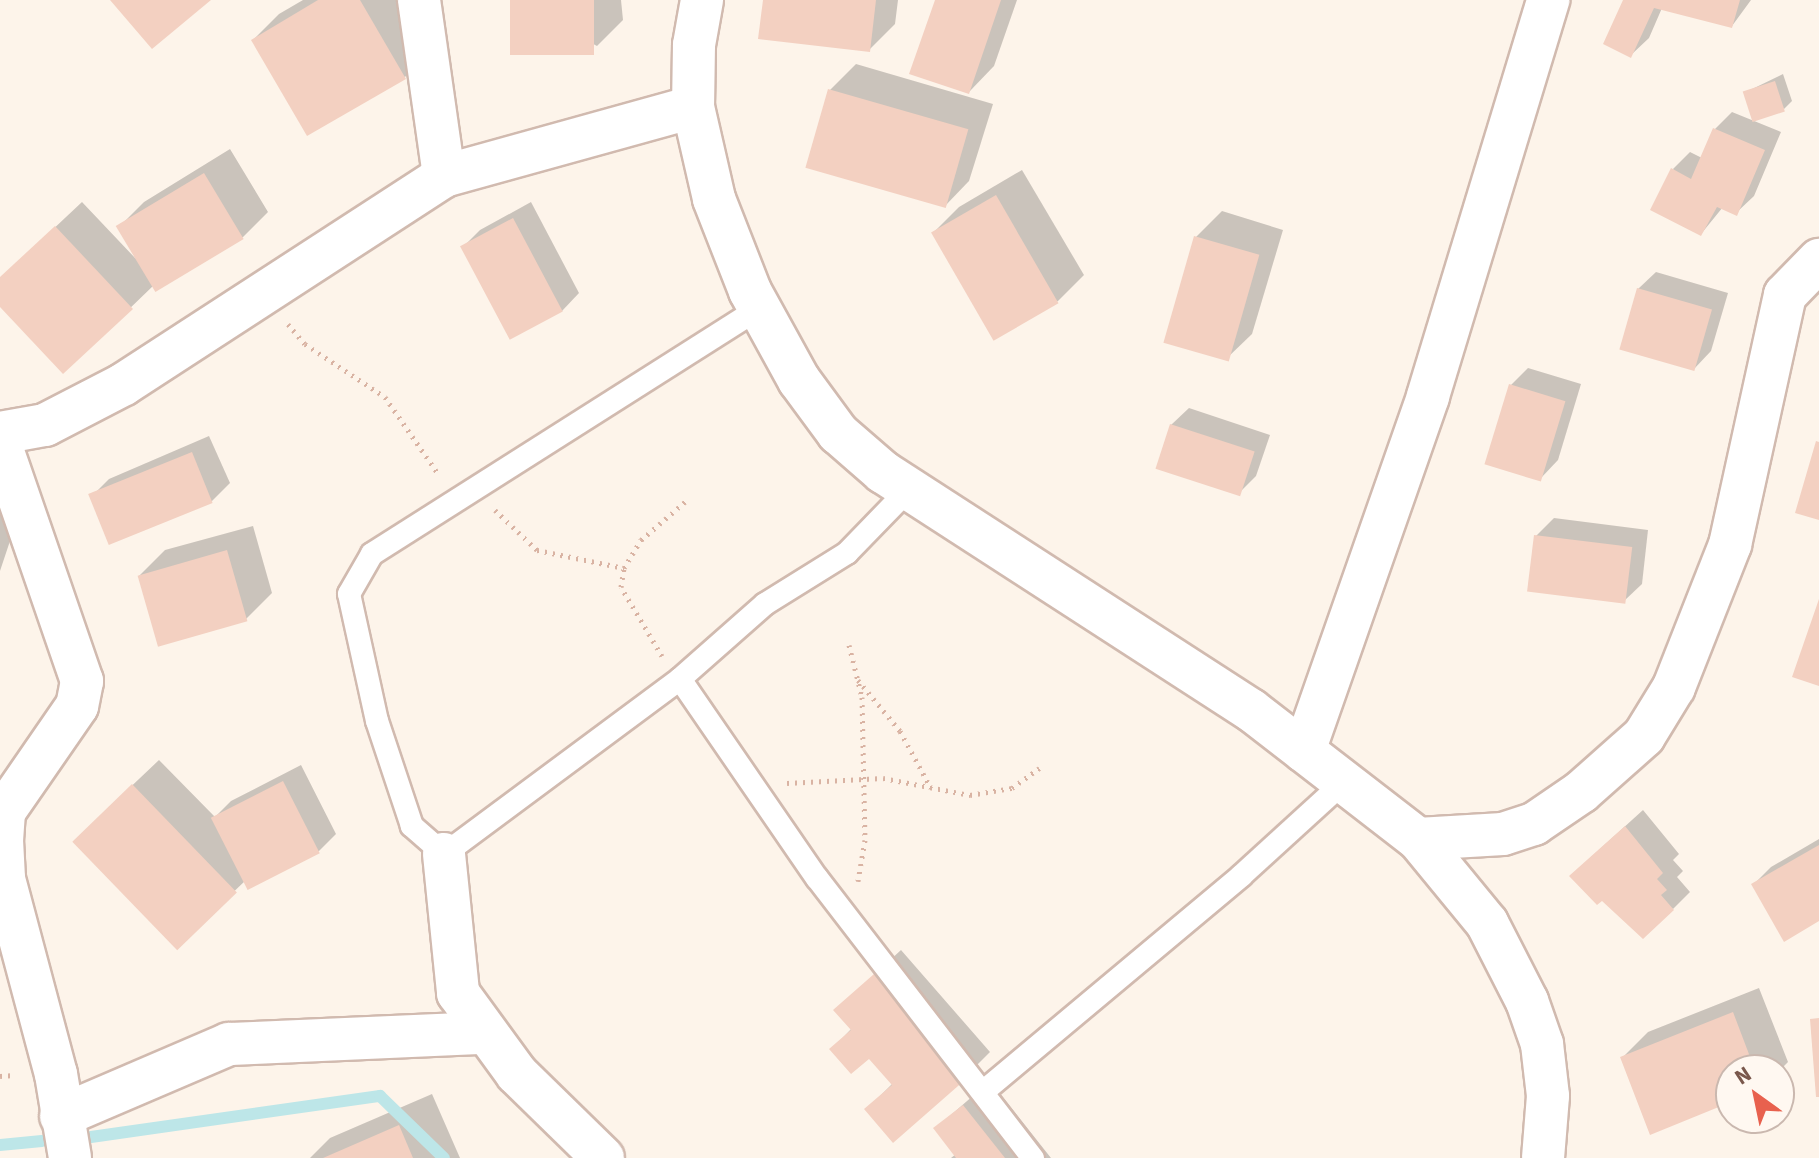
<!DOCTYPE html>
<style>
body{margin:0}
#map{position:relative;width:1819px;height:1158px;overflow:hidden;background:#fdf4ea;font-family:"Source Sans 3",sans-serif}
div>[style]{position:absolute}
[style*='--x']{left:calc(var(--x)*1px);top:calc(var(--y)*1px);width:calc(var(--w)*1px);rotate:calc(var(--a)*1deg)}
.shadow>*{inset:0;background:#0003}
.stream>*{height:12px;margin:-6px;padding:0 6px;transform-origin:6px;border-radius:6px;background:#bde6e8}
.building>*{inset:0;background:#f3d0c1;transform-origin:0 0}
.path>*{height:5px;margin-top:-2.5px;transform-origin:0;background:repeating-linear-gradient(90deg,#d9b3a3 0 2px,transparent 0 8px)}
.roads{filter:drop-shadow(2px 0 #d1baaf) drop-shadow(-2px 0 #d1baaf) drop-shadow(0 2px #d1baaf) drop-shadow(0 -2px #d1baaf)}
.lane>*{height:22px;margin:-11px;padding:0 11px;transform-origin:11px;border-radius:11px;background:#fff}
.street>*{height:42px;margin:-21px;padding:0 21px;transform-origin:21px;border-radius:21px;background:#fff}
span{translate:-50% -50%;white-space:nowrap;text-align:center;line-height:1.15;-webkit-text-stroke:6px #fff8f1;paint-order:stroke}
.north{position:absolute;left:1715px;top:1054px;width:80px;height:80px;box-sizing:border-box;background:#fff8f1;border:2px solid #cab8af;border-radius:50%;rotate:327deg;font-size:22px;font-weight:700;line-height:32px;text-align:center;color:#7a584c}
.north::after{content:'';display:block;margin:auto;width:28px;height:36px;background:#e8614e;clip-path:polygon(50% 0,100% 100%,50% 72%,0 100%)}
</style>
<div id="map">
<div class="shadow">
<i style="clip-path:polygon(303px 0,400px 0,430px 51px,405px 77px,253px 40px,279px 14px)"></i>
<i style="clip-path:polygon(512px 0,621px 0,623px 20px,597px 46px)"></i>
<i style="clip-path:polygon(765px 0,898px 0,895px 24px,869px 50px)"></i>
<i style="clip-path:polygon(937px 0,1017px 0,994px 66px,969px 92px)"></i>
<i style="clip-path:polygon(1626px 0,1751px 0,1732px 26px,1662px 8px,1649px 38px,1631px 55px)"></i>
<i style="clip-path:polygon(856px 64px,993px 104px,969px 181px,944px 207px,830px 90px)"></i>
<i style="clip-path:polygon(1783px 74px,1792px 101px,1784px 109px,1746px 92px)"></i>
<i style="clip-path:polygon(1732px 112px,1781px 132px,1754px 196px,1736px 213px,1723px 207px,1701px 234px,1673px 169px,1690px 152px,1702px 158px,1715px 129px)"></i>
<i style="clip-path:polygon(230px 149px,268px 212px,243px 237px,154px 285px,64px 372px,0 304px,0 279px,82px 202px,136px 259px,119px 227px,144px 202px)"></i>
<i style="clip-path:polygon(1022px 170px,1084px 275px,1058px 301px,994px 338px,933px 233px,959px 207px)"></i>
<i style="clip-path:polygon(531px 202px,579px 293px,562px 311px,463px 247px,480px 230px)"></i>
<i style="clip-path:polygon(1222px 211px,1283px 230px,1252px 334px,1226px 359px,1196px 237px)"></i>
<i style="clip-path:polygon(1656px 272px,1728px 293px,1711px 351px,1694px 369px,1638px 289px)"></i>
<i style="clip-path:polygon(1528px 368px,1581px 384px,1558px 460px,1541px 478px,1510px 386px)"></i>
<i style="clip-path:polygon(1189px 408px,1270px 435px,1256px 476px,1238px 494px,1171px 425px)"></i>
<i style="clip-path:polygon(209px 436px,230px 483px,212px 501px,91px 497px,109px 479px)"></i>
<i style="clip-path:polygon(0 496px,23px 502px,0 571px)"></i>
<i style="clip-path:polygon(1554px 518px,1648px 530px,1642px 584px,1624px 601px,1536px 536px)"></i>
<i style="clip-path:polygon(253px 526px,272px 593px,246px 619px,139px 576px,165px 550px)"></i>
<i style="clip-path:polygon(159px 760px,215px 817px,231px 801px,301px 765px,336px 834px,319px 851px,246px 880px,176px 947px,100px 816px)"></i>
<i style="clip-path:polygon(1643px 810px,1679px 854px,1673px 860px,1683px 871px,1677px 877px,1690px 892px,1673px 909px,1589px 859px)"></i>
<i style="clip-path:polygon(1819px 839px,1819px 919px,1753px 885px,1771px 867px)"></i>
<i style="clip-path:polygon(901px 950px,990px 1052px,964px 1078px,867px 1109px,893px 1083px,869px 1056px,832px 1049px,852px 1028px,836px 1010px)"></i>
<i style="clip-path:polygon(1759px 988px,1788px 1062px,1779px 1071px,1731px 1070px,1731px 1100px,1622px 1058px,1648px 1032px)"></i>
<i style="clip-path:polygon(990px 1081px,1051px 1158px,951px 1158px,956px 1154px,936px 1128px)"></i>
<i style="clip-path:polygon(432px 1094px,460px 1158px,310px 1158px,330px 1138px)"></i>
</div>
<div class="stream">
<i style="--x:91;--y:1137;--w:292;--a:-8.1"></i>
<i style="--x:380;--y:1096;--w:89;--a:44.1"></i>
<i style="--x:0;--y:1145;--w:42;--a:-5.4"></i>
</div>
<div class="building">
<i style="clip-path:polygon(110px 0,211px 0,152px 49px)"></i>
<i style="clip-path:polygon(318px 0,360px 0,406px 79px,307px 136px,251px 40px)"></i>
<i style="left:510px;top:0;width:84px;height:55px"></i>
<i style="clip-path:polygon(763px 0,876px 0,870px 52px,758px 39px)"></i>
<i style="clip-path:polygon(935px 0,1001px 0,969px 94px,909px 74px)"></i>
<i style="clip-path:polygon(1623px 0,1740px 0,1732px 28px,1654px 8px,1631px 58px,1603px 44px)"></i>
<i style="left:1775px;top:81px;width:32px;height:34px;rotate:72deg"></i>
<i style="left:828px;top:89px;width:146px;height:82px;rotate:16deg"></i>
<i style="clip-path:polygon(1713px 128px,1765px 150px,1737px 216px,1717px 207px,1701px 236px,1650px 210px,1671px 168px,1691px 179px)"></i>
<i style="left:204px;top:173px;width:77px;height:103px;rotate:59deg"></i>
<i style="left:996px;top:195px;width:125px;height:75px;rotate:60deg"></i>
<i style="left:513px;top:218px;width:106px;height:60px;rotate:62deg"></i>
<i style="clip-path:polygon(55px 226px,133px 309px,63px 374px,0 307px,0 277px)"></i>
<i style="left:1194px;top:236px;width:68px;height:111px;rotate:16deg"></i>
<i style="left:1637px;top:288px;width:78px;height:64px;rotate:16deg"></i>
<i style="left:1509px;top:384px;width:59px;height:84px;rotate:17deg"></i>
<i style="left:1170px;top:424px;width:89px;height:47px;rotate:18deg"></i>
<i style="clip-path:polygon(1816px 441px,1819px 442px,1819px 520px,1795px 513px)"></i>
<i style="left:192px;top:452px;width:55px;height:112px;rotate:68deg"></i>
<i style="left:1534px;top:535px;width:99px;height:57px;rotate:7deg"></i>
<i style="left:227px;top:550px;width:74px;height:93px;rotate:74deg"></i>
<i style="clip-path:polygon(1819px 599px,1819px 686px,1792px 677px)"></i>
<i style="left:283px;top:781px;width:81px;height:81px;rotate:63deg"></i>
<i style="left:132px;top:784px;width:151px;height:83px;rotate:46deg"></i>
<i style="clip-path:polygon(1625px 826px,1663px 873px,1657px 879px,1667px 890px,1661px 895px,1674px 910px,1643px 939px,1602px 901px,1597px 905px,1569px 876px)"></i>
<i style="clip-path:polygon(1819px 845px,1819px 921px,1784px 942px,1751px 884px)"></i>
<i style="clip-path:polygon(874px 974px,966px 1079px,893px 1143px,864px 1109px,892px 1085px,869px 1059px,851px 1074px,829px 1049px,851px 1030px,833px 1010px)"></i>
<i style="clip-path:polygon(1733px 1012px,1755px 1070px,1731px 1070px,1731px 1102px,1650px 1135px,1620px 1057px)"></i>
<i style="clip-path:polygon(1819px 1018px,1819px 1097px,1816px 1097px,1810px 1019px)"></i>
<i style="clip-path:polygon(963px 1105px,1005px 1158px,956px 1158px,933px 1128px)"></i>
<i style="clip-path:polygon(399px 1125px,413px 1158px,323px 1158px)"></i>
</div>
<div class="path">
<i style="--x:288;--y:324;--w:26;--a:50"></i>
<i style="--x:305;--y:344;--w:96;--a:33.5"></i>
<i style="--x:385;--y:397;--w:95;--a:55.3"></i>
<i style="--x:495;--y:510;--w:58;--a:43.6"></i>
<i style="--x:537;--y:550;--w:89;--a:11.7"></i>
<i style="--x:849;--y:645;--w:54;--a:76"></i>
<i style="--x:862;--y:697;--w:143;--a:88.8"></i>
<i style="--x:865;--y:840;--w:42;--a:99.7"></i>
<i style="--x:662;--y:656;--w:80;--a:-120.7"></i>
<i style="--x:621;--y:587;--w:19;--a:-81"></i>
<i style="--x:624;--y:568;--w:33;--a:-59"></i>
<i style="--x:641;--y:540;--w:60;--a:-40.9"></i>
<i style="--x:858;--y:680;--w:66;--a:50.5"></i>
<i style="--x:900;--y:731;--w:65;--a:61.5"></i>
<i style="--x:787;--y:783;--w:96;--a:-3"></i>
<i style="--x:883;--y:778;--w:89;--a:11.1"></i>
<i style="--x:970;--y:795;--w:43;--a:-9.5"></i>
<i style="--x:1012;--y:788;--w:34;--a:-36"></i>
<i style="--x:0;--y:1076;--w:15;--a:-4"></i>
</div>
<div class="roads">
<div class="lane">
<i style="--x:909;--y:489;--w:89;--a:134.1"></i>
<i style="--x:847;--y:553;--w:97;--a:148.1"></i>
<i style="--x:765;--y:604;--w:113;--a:138.6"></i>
<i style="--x:680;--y:679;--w:242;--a:55.5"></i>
<i style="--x:817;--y:878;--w:354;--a:52.4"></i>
<i style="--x:680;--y:679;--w:294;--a:143.4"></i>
<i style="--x:444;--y:854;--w:43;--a:-138.8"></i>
<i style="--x:412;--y:826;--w:111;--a:-108.4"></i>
<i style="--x:377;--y:721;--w:130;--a:-102.4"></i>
<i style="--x:349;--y:594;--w:46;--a:-60.1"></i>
<i style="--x:372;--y:554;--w:459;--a:-32.4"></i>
<i style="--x:984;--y:1091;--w:336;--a:-39.9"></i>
<i style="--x:1242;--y:875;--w:138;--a:-42.4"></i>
</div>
<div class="street">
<i style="--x:419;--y:0;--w:178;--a:81.9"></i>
<i style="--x:702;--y:0;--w:46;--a:100.1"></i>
<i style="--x:694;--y:45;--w:62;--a:90.9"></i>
<i style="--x:693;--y:107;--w:94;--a:77.1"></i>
<i style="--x:714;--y:199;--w:99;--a:68.6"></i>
<i style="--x:750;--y:291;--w:102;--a:61.2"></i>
<i style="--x:799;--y:380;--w:66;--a:53.7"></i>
<i style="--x:838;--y:433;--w:60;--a:40.9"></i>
<i style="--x:883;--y:472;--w:438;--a:32.9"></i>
<i style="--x:1251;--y:710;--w:211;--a:37.7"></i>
<i style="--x:1418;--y:839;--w:109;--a:50.6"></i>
<i style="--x:1487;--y:923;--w:88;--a:62.9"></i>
<i style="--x:1527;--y:1001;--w:46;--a:70.8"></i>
<i style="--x:1542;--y:1044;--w:52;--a:83.4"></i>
<i style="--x:1548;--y:1096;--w:62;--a:94.6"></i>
<i style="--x:0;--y:433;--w:46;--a:-10.1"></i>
<i style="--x:45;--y:425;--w:89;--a:-27.4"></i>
<i style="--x:124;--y:384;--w:382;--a:-33"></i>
<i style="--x:444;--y:176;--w:258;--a:-15.5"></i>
<i style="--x:0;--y:443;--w:252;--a:71"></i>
<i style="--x:82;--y:681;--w:25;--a:101"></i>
<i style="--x:77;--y:706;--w:129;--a:124.6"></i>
<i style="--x:4;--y:812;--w:28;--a:94"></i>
<i style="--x:2;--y:840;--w:39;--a:87"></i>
<i style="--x:4;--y:879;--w:202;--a:75.1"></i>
<i style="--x:56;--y:1074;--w:85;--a:80.5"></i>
<i style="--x:1304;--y:751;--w:376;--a:-70.7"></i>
<i style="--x:1428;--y:396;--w:414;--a:-73.1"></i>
<i style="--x:1418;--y:839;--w:85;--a:-3.4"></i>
<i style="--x:1503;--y:834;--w:33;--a:-18"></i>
<i style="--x:1534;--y:824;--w:57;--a:-34.2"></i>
<i style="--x:1581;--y:792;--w:84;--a:-41.6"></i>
<i style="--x:1644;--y:736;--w:57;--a:-58.5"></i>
<i style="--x:1674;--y:687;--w:153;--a:-68.5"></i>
<i style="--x:1730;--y:545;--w:256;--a:-77.6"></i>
<i style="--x:1785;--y:295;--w:49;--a:-45.8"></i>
<i style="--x:444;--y:854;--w:140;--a:84.2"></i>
<i style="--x:458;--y:993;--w:100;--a:53.9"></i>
<i style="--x:517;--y:1074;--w:120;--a:44.3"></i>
<i style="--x:61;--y:1116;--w:183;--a:-23.2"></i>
<i style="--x:229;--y:1044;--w:257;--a:-2.5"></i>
</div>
</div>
<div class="north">N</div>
</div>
